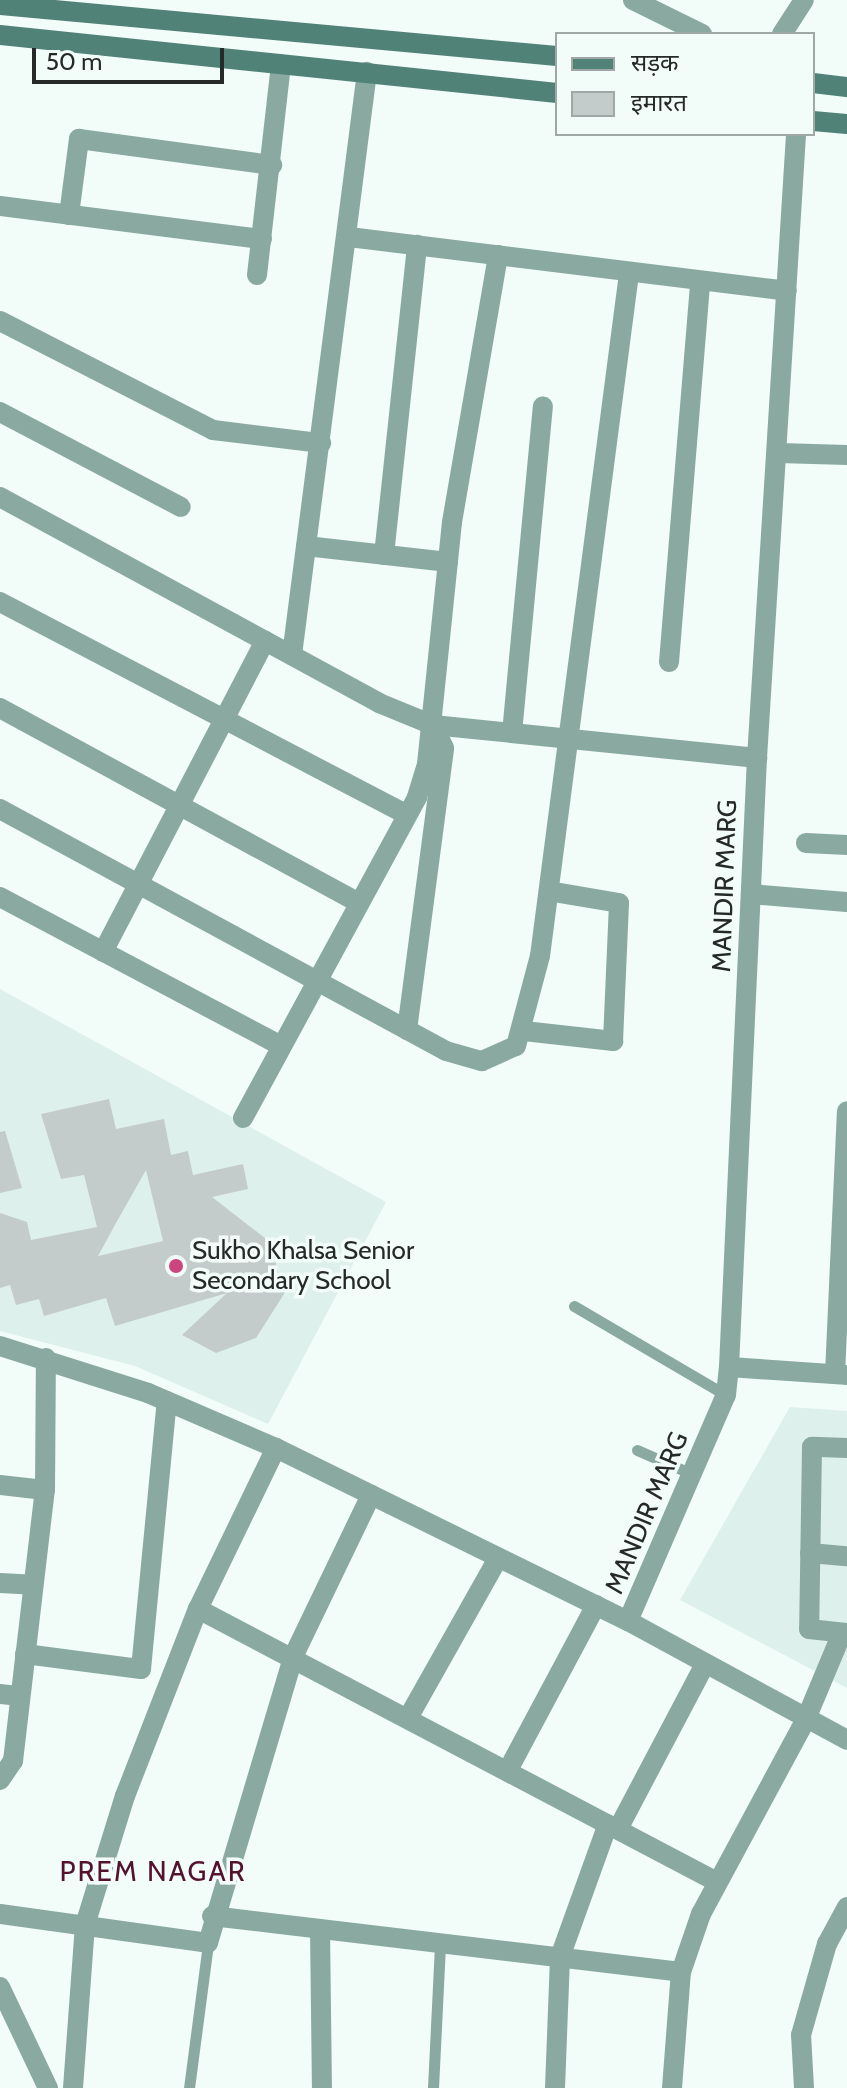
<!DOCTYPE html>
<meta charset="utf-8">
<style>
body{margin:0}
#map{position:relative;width:847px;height:2088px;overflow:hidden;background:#f2fcf9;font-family:Cabin,"Noto Sans Devanagari",sans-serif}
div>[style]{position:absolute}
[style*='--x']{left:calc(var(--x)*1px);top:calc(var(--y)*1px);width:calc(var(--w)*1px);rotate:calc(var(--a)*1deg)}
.built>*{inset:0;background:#def0ec}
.building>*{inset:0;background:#c3ccca}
.lane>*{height:11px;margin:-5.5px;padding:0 5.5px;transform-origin:5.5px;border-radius:5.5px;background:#89a9a1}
.street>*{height:20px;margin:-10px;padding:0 10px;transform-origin:10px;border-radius:10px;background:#89a9a1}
.secondary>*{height:20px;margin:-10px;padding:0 10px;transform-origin:10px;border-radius:10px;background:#518278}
.dots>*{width:22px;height:22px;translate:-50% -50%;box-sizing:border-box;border:4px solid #f2fcf9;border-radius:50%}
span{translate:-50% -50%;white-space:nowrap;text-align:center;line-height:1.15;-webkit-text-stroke:7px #f2fcf9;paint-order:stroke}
.street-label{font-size:26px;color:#252928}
.poi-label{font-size:26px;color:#252928}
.left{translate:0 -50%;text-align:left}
.neighbourhood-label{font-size:28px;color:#54122e;letter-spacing:2px}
.legend{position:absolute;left:555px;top:32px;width:260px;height:104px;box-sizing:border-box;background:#f2fcf9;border:2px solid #a0a8a5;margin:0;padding:10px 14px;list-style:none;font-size:24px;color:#252928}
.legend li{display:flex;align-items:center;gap:16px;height:40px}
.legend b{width:40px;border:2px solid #a0a8a5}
.scale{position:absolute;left:32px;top:48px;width:192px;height:36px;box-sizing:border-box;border:4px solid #252928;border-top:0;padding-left:10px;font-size:24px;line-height:28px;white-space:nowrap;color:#252928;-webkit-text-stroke:6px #f2fcf9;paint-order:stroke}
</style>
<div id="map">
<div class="built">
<i style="clip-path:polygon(0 989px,386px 1202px,268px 1424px,135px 1366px,0 1331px)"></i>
<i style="clip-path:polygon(790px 1407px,847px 1411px,847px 1688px,680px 1600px)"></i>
</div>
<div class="building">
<i style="clip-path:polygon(evenodd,109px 1099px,116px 1129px,164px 1119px,171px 1155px,188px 1151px,193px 1175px,243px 1164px,248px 1189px,212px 1197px,270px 1242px,284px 1294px,256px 1338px,216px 1353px,182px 1335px,227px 1293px,115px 1326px,106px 1298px,44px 1316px,39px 1299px,16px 1305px,10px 1285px,0 1288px,0 1213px,27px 1222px,31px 1240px,97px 1227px,84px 1175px,61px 1179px,41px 1114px,109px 1099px,146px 1170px,163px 1241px,98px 1256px,116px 1223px,146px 1170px)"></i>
<i style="clip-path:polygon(5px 1131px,22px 1188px,0 1193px,0 1132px)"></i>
</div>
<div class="lane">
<i style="--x:574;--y:1306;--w:176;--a:30.4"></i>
<i style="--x:637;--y:1450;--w:60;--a:23.6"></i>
<i style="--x:189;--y:2088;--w:146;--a:-82.5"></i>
<i style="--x:433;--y:2088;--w:145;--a:-87.2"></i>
</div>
<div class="street">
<i style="--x:633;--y:0;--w:77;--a:26.2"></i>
<i style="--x:782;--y:34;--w:40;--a:-57.1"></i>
<i style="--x:0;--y:206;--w:264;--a:7.2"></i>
<i style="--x:69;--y:215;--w:77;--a:-82.5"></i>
<i style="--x:79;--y:139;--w:195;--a:7.7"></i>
<i style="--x:349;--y:237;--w:441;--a:7"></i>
<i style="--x:257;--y:275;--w:212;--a:-83.5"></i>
<i style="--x:0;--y:321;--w:239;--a:27.1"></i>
<i style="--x:213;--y:430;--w:109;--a:6.9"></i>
<i style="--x:0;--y:412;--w:204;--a:27.7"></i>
<i style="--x:779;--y:453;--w:68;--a:1.7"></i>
<i style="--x:0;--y:497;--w:431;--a:28.5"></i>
<i style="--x:379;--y:703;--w:58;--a:22.2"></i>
<i style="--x:433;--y:725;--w:326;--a:5.8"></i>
<i style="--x:306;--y:546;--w:143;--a:6.4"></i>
<i style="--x:384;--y:555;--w:312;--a:-83.9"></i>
<i style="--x:0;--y:602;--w:459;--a:27.6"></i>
<i style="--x:292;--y:655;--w:588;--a:-82.67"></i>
<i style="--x:669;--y:662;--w:381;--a:-85.3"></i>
<i style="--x:0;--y:708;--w:406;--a:28.5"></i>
<i style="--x:512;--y:733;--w:328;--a:-84.6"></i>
<i style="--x:0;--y:809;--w:507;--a:28.48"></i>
<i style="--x:446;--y:1051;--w:37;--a:16"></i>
<i style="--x:482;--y:1061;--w:37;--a:-24"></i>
<i style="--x:516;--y:1046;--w:93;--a:-75.1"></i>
<i style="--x:540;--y:956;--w:688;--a:-82.57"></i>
<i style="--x:806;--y:843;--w:41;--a:2.8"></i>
<i style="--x:751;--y:894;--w:96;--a:4.8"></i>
<i style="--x:0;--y:897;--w:316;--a:27.9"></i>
<i style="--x:103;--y:952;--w:351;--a:-62.5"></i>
<i style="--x:407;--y:1030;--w:284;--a:-82.5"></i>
<i style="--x:444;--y:748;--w:25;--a:-116"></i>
<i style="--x:524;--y:1031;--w:90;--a:6.4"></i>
<i style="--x:613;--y:1041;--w:138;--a:-87.5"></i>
<i style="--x:619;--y:903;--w:71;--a:-170.3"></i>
<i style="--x:243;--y:1118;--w:365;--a:-61.5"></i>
<i style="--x:417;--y:797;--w:34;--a:-73"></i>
<i style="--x:427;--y:764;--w:243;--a:-84.1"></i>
<i style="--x:452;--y:522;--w:271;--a:-80.2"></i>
<i style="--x:0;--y:1346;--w:155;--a:17.6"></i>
<i style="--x:148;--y:1393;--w:139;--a:23.3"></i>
<i style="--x:276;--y:1448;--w:392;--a:26.2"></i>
<i style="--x:628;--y:1621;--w:249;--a:28.5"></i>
<i style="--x:729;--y:1367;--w:116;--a:3.9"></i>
<i style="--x:835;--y:1374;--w:263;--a:-87.4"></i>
<i style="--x:847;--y:1448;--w:35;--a:-178"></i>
<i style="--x:812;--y:1447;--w:182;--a:90.9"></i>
<i style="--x:809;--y:1629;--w:38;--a:6"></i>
<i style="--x:0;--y:1485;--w:45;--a:6.3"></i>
<i style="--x:810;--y:1553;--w:37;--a:5"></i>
<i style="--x:0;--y:1583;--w:33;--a:3"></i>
<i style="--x:198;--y:1609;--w:586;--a:27.74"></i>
<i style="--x:628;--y:1621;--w:246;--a:-66.6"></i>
<i style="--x:726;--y:1395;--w:28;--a:-84"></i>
<i style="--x:729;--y:1367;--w:610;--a:-87.37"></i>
<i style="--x:757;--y:758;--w:625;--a:-86.42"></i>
<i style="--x:25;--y:1654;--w:117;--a:7.4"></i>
<i style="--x:141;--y:1669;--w:269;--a:-84.5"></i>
<i style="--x:0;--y:1694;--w:20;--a:6"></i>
<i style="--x:408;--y:1718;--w:184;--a:-60.6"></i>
<i style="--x:508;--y:1770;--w:187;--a:-61.9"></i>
<i style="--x:0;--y:1780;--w:23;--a:-56"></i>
<i style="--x:13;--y:1761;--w:273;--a:-83.3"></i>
<i style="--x:45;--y:1490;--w:132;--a:-89.6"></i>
<i style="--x:618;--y:1829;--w:187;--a:-62.2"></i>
<i style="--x:0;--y:1914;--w:210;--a:7.9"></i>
<i style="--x:208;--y:1943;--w:298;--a:-73.4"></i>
<i style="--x:293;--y:1657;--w:180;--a:-64.3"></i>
<i style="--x:212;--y:1916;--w:472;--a:6.8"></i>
<i style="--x:320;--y:1929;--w:159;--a:89.3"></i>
<i style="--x:0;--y:1987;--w:112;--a:64.6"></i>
<i style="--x:73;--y:2088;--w:163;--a:-85.8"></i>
<i style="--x:85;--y:1925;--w:135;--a:-72.8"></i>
<i style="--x:125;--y:1796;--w:201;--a:-68.7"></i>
<i style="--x:198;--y:1609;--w:179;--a:-64.2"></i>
<i style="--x:555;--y:2088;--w:131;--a:-87.8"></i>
<i style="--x:560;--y:1957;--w:141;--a:-70.2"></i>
<i style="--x:672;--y:2088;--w:116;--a:-85.6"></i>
<i style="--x:681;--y:1972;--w:61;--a:-71"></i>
<i style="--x:701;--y:1914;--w:221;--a:-61.7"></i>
<i style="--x:806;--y:1719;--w:93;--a:-67.3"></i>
<i style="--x:804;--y:2088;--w:53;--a:-93.2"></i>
<i style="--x:801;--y:2035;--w:95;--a:-74.1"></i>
<i style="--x:827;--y:1944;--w:42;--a:-61.6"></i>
</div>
<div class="secondary">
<i style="--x:0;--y:5;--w:559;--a:5.23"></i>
<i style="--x:0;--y:35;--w:560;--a:5.94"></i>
<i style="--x:813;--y:83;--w:34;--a:7"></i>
<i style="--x:813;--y:121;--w:34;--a:5"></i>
</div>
<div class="dots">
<i style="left:176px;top:1266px;background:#ce447c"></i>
</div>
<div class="street-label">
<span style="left:725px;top:886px;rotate:-88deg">MANDIR MARG</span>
<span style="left:647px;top:1513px;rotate:-67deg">MANDIR MARG</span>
</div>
<div class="poi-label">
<span class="left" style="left:192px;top:1266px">Sukho Khalsa Senior<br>Secondary School</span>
</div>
<div class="neighbourhood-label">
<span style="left:153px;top:1871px">PREM NAGAR</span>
</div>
<ul class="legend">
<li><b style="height:10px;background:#518278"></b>सड़क</li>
<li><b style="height:22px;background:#c3ccca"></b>इमारत</li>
</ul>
<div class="scale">50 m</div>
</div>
